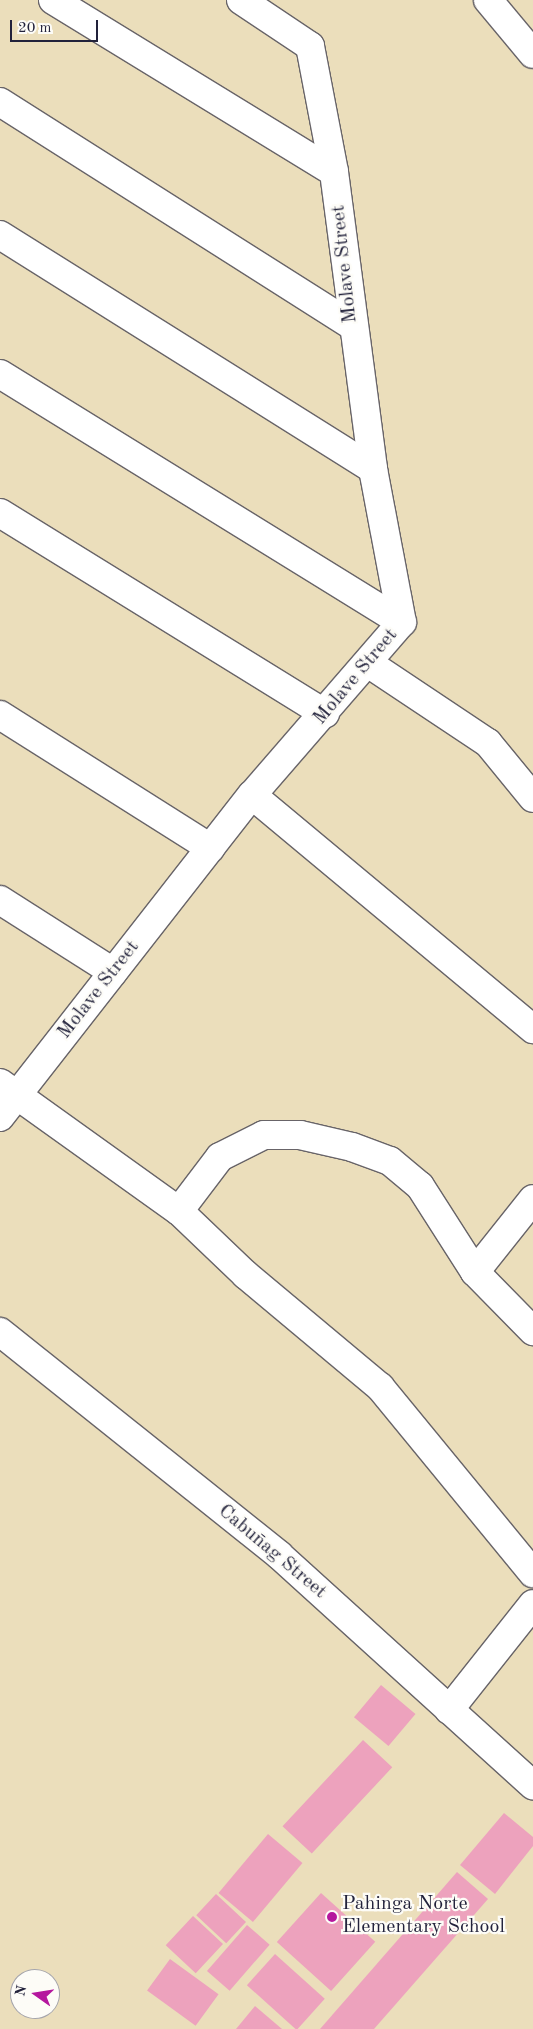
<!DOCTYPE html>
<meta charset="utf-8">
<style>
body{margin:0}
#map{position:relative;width:533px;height:2029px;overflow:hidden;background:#ebdebb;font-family:"Old Standard TT",serif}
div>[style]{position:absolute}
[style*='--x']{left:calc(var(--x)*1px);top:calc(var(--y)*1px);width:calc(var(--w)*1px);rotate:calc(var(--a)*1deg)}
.building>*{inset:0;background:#eda2bd;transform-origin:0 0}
.roads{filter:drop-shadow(1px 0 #686468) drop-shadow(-1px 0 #686468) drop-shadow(0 1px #686468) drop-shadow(0 -1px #686468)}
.minor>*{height:28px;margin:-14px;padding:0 14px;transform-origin:14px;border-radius:14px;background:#fff}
.dots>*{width:14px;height:14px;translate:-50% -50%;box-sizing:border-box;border:2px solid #fdfcf7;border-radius:50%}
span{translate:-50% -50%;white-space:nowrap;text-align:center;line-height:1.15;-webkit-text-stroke:4.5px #fdfcf7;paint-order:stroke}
.street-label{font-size:20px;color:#22223b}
.poi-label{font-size:20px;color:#22223b}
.left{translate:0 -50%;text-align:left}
.north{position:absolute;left:10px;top:1969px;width:50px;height:50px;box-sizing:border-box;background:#fdfcf7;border:1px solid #a5a5ac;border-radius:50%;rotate:283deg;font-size:14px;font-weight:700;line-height:20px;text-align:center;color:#22223b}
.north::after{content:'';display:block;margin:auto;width:18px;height:22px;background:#b5179e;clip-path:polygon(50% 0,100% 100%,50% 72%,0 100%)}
.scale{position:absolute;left:10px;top:20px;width:88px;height:22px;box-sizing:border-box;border:2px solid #22223b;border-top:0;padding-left:6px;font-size:15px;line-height:18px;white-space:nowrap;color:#22223b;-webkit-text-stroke:4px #fdfcf7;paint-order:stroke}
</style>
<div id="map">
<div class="building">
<i style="left:381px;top:1685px;width:45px;height:42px;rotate:40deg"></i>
<i style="left:363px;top:1740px;width:40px;height:118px;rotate:43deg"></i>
<i style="clip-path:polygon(504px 1813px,533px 1837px,533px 1846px,495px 1894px,460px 1865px)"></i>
<i style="left:268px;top:1834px;width:45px;height:77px;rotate:40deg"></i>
<i style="clip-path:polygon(457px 1872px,488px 1899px,374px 2029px,320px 2029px)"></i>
<i style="left:321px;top:1893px;width:73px;height:66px;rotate:42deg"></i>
<i style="left:216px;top:1894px;width:41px;height:29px;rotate:43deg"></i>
<i style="left:193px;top:1916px;width:41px;height:40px;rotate:43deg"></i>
<i style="left:247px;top:1925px;width:30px;height:61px;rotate:41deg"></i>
<i style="left:275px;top:1954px;width:67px;height:42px;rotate:42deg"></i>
<i style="left:170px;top:1959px;width:60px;height:39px;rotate:36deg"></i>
<i style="clip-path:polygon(255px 2006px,282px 2029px,236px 2029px)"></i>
</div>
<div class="roads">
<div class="minor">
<i style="--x:53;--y:0;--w:329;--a:31.5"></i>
<i style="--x:241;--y:0;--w:83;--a:33.7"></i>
<i style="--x:310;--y:46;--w:128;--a:79.2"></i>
<i style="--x:334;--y:172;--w:300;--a:82.5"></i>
<i style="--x:373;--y:469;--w:156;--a:79.3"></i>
<i style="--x:488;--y:0;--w:70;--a:50.2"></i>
<i style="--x:0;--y:102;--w:416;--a:32.4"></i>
<i style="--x:0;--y:235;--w:440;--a:32.1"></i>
<i style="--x:0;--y:374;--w:472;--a:31.7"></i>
<i style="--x:0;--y:513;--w:382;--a:31.7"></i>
<i style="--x:368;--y:663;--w:144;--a:33.7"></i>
<i style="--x:488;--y:743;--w:71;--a:50.7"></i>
<i style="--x:0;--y:715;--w:249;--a:32.3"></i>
<i style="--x:252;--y:795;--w:366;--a:39.8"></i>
<i style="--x:0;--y:900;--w:134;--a:32.5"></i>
<i style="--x:0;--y:1083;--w:220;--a:35.6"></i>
<i style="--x:179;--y:1211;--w:93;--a:43.7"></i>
<i style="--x:246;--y:1275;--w:175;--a:39.9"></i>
<i style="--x:380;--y:1387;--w:241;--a:50.6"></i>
<i style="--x:0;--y:1117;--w:409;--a:-52"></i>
<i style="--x:252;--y:795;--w:229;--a:-49.1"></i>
<i style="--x:179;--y:1211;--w:68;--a:-52.8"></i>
<i style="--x:220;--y:1157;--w:49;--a:-26.6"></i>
<i style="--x:264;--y:1135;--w:36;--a:0"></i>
<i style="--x:300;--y:1135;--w:53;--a:13"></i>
<i style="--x:352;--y:1147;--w:40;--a:20.2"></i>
<i style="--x:390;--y:1161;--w:39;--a:40"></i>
<i style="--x:420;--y:1186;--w:102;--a:57.4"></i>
<i style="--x:475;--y:1272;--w:83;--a:45.5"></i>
<i style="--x:475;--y:1272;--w:93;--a:-51.5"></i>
<i style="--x:0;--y:1332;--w:357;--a:38.6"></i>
<i style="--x:279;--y:1555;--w:343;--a:42.2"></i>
<i style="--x:449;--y:1710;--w:135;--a:-51.6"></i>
</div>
</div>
<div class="dots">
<i style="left:332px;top:1917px;background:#b5179e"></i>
</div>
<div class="street-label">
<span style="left:345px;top:264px;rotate:-96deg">Molave Street</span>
<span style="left:356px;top:677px;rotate:-50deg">Molave Street</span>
<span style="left:99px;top:990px;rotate:-52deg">Molave Street</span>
<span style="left:272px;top:1552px;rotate:40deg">Cabuñag Street</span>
</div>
<div class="poi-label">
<span class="left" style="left:342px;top:1916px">Pahinga Norte<br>Elementary School</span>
</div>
<div class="north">N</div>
<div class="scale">20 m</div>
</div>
